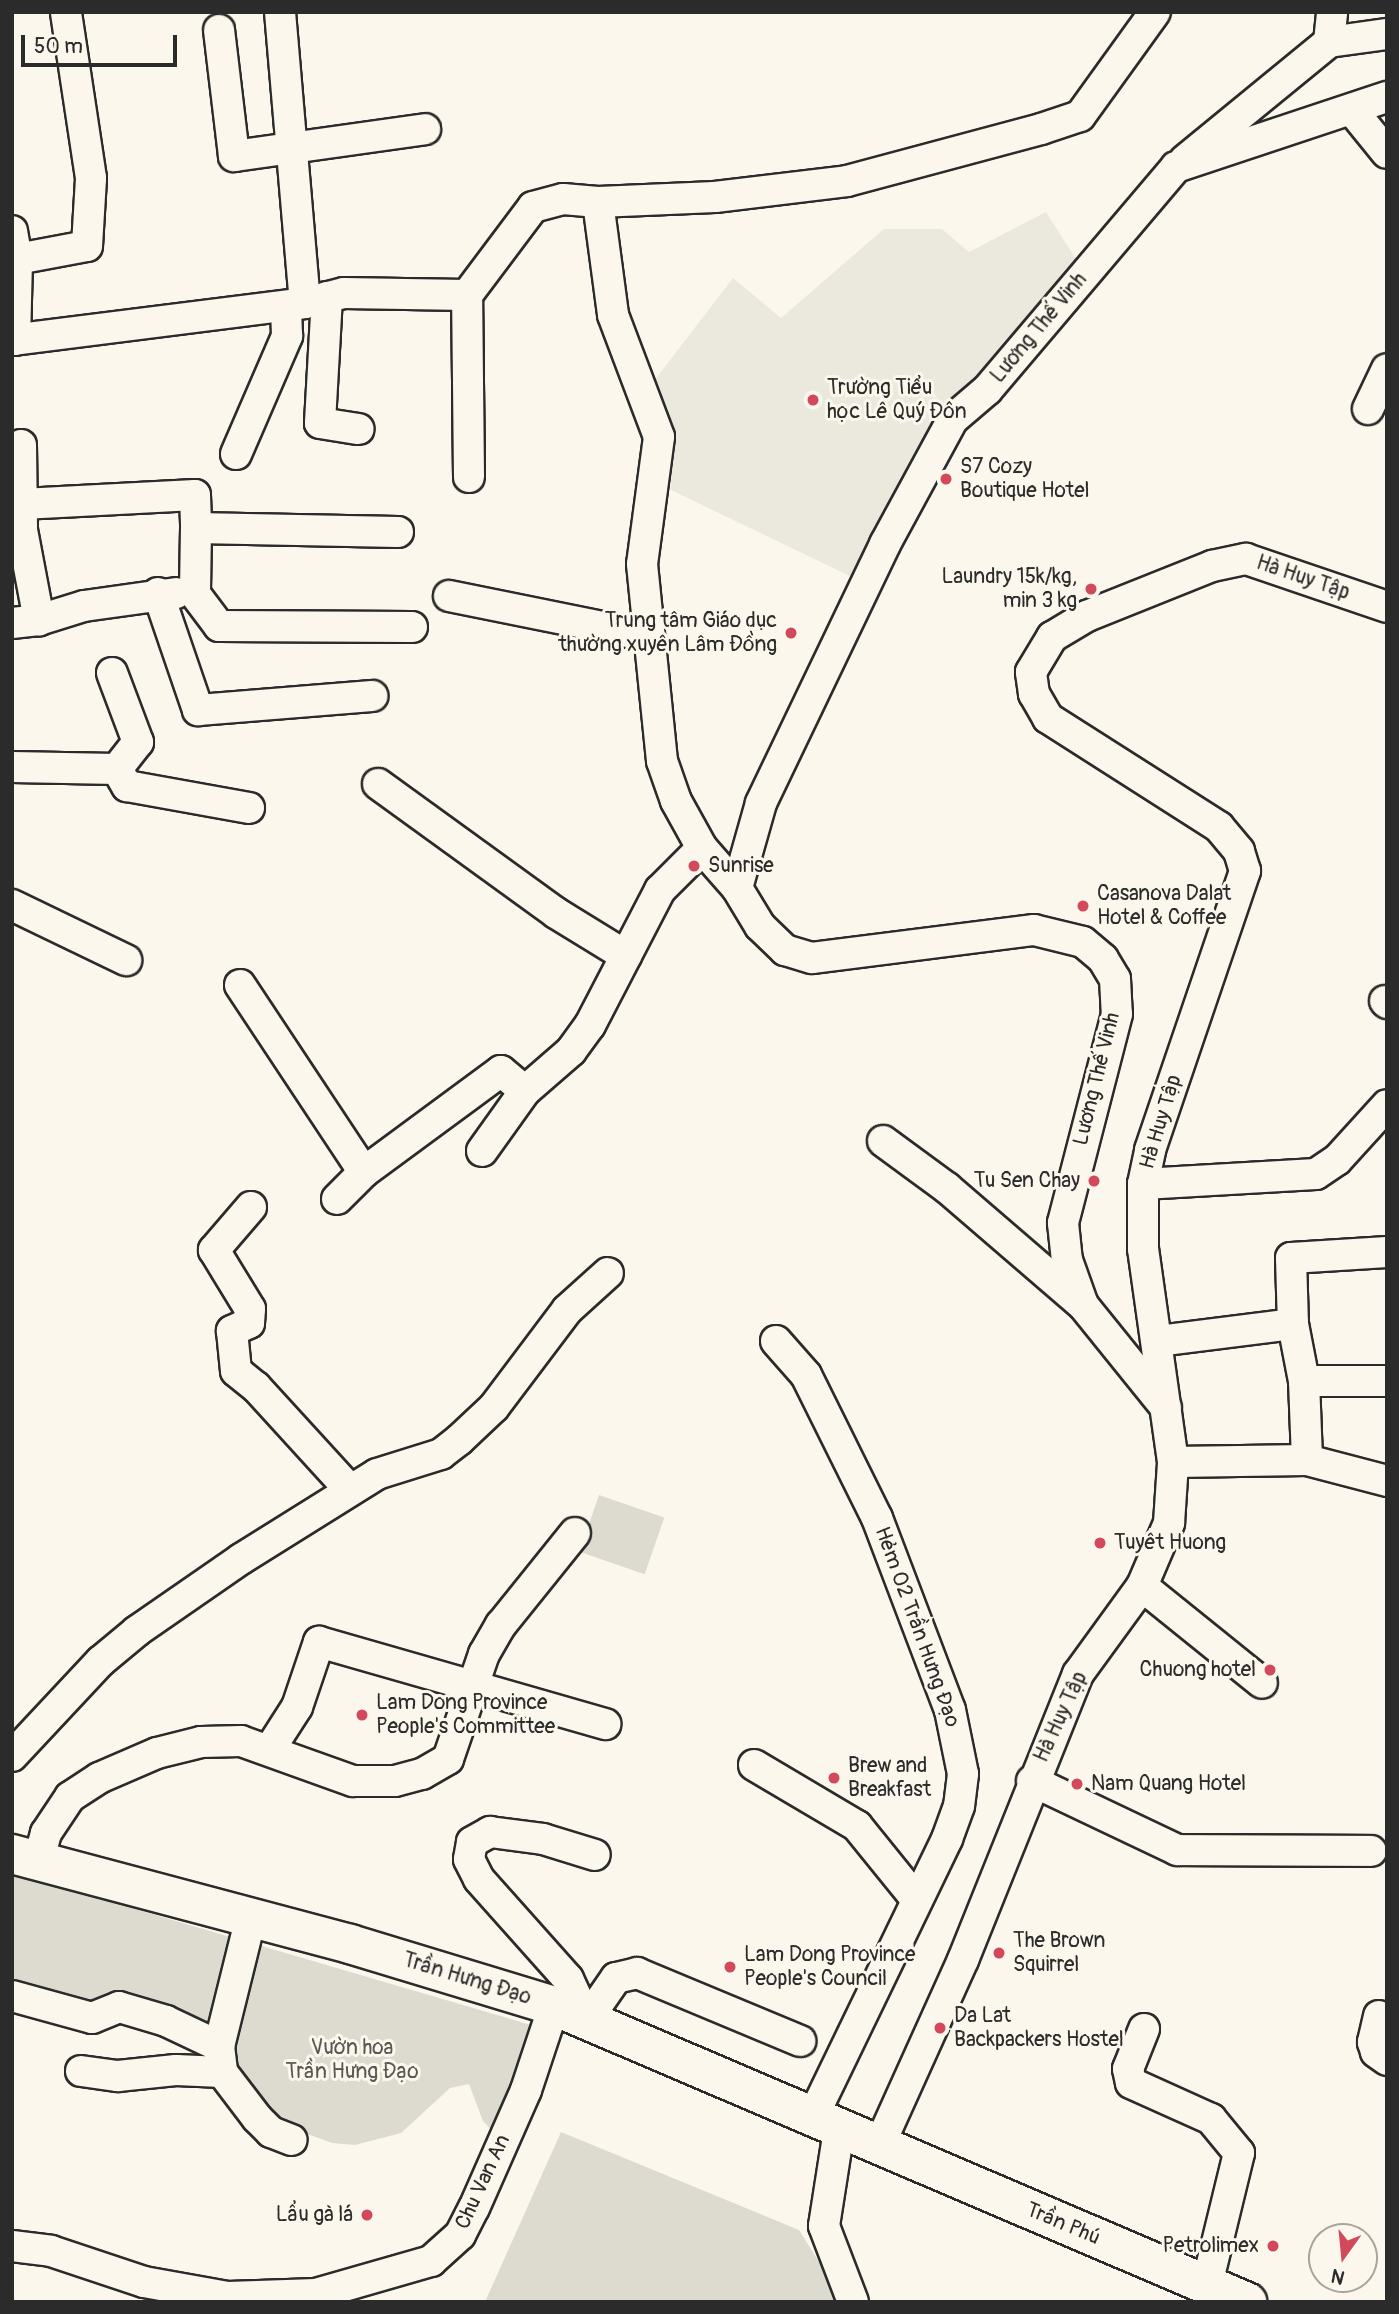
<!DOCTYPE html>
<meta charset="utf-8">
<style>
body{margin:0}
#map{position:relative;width:1399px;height:2314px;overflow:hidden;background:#fbf7ec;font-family:Pangolin,sans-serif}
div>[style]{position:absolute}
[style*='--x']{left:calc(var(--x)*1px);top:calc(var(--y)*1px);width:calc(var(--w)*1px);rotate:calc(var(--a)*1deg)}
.built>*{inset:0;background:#ebe8de}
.green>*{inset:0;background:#dddad0;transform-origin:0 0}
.roads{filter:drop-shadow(2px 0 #2b2b2b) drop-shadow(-2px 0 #2b2b2b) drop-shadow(0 2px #2b2b2b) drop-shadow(0 -2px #2b2b2b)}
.minor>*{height:30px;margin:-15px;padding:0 15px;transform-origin:15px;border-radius:15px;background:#fbf7ec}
.major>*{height:38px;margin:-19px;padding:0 19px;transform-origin:19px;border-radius:19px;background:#fbf7ec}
.dots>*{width:19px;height:19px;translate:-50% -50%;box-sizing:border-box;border:4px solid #fbf7ec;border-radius:50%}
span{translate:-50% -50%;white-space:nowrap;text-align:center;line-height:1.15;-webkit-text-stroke:6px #fbf7ec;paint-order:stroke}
.street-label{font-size:21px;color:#2b2b2b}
.poi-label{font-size:21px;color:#2b2b2b}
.left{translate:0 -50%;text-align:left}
.right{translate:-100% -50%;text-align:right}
.park-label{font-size:21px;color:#585754}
.frame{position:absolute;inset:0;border:14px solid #2b2b2b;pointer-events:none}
.north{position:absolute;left:1308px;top:2223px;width:70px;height:70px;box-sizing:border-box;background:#fbf7ec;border:2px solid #a8a59f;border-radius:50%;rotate:195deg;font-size:19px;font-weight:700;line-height:28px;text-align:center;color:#2b2b2b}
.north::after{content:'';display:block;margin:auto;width:24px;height:32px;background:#d1495b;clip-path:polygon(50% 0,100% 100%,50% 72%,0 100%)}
.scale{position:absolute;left:21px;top:35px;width:156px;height:32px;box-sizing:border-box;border:4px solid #2b2b2b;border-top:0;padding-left:9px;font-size:21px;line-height:24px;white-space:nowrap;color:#2b2b2b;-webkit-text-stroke:5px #fbf7ec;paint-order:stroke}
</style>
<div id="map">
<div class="built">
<i style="clip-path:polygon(1046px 212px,1081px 267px,980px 385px,856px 579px,671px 490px,672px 425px,654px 381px,733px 278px,781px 318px,884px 229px,942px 229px,969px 252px)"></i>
</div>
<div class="green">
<i style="left:599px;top:1495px;width:69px;height:60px;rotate:19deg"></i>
<i style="clip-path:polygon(12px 1873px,531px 2025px,539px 2032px,496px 2135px,483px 2121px,469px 2084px,450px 2088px,401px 2133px,355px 2145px,332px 2143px,283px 2125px,210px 2029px,93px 2011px,12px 1990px)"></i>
<i style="clip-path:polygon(561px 2132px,799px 2230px,844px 2302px,485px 2302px)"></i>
</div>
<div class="roads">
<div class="minor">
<i style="--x:280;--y:12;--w:292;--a:85.1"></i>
<i style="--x:219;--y:30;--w:127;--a:83.2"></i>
<i style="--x:234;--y:156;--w:193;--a:-8"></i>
<i style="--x:1329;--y:42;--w:30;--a:-84"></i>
<i style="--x:1352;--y:110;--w:55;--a:50.9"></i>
<i style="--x:1185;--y:160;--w:186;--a:-39.3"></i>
<i style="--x:1329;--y:42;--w:59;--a:-7.9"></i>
<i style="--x:598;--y:202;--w:114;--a:82.4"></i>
<i style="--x:613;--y:315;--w:130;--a:69.3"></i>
<i style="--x:659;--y:437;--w:128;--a:97.6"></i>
<i style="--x:642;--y:564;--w:198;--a:84.2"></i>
<i style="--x:662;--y:761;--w:42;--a:70.7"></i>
<i style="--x:676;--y:801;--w:54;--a:61"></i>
<i style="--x:702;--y:848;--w:53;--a:48.8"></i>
<i style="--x:737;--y:888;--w:44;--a:58.8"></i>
<i style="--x:760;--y:926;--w:35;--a:44"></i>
<i style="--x:785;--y:950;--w:28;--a:17"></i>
<i style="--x:812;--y:958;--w:224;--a:-7.2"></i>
<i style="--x:1034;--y:930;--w:50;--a:13.8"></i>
<i style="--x:1083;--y:942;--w:26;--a:40"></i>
<i style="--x:1103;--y:959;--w:23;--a:59"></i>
<i style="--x:1115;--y:979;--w:35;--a:87"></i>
<i style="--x:1117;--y:1014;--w:216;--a:104.5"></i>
<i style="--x:1063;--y:1223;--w:37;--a:84"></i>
<i style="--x:1067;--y:1260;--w:48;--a:70.4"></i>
<i style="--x:1083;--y:1305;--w:132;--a:51.1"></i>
<i style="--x:12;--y:231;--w:29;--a:80"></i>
<i style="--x:17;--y:260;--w:80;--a:91.4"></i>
<i style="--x:12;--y:260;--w:76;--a:-10.6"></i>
<i style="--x:87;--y:246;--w:68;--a:-86.6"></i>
<i style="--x:91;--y:178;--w:168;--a:-98.6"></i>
<i style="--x:327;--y:297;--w:126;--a:93.2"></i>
<i style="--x:320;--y:423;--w:39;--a:9"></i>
<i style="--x:12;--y:340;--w:295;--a:-7.2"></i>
<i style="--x:305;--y:303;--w:40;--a:-14.4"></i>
<i style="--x:344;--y:293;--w:123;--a:0.9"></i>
<i style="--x:1368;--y:409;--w:44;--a:-64.6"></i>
<i style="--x:21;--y:445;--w:85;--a:89.3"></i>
<i style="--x:22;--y:530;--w:92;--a:79.3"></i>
<i style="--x:236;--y:454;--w:129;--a:-66.6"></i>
<i style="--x:287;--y:336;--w:30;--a:-92"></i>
<i style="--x:469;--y:477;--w:182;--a:-90.6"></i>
<i style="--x:467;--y:295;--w:110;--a:-53.1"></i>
<i style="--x:533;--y:207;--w:31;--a:-15"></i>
<i style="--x:563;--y:199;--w:35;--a:5"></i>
<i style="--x:598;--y:202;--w:117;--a:-2.4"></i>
<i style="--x:715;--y:197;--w:133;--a:-6.9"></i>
<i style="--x:847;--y:181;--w:201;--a:-15"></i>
<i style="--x:1041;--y:129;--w:41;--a:-18.4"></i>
<i style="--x:1080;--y:116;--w:128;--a:-54.2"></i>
<i style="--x:22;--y:504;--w:173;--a:-3"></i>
<i style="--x:195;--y:495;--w:33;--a:88"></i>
<i style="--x:398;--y:532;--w:202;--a:-178.9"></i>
<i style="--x:196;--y:528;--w:66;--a:90.9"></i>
<i style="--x:195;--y:594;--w:40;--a:53"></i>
<i style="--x:219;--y:626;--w:193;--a:0.3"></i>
<i style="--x:158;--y:593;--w:124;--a:71.1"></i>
<i style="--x:198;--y:710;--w:175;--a:-4.6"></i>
<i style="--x:449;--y:596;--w:203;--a:11.4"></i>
<i style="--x:12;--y:623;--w:27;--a:-6"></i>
<i style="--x:39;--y:620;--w:47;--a:-17.3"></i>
<i style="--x:84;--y:606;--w:93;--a:-8"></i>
<i style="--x:112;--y:673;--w:74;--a:69.4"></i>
<i style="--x:138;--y:742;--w:34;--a:128"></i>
<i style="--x:12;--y:767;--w:105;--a:1.1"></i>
<i style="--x:117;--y:769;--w:20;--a:60"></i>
<i style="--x:127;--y:786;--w:124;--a:10.2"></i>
<i style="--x:378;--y:784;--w:220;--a:35.9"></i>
<i style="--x:556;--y:913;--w:82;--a:31.6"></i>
<i style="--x:737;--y:888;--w:88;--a:-74.2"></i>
<i style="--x:761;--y:803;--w:287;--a:-64.4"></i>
<i style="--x:885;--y:544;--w:142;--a:-61.5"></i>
<i style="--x:953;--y:419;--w:45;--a:-40.5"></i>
<i style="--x:987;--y:390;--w:292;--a:-49.7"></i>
<i style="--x:1176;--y:167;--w:222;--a:-18.4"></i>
<i style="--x:12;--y:905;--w:127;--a:25.8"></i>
<i style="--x:240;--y:985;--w:224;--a:56.5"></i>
<i style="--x:1385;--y:1001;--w:3;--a:45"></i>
<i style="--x:883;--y:1141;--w:79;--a:36.3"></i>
<i style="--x:947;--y:1188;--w:179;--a:40.7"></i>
<i style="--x:482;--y:1151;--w:74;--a:-54.4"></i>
<i style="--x:1143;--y:1184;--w:173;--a:-3.3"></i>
<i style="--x:1316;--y:1174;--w:25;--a:-34"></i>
<i style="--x:1337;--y:1160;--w:74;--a:-47.7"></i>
<i style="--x:337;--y:1199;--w:38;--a:-45"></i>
<i style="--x:364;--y:1172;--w:170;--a:-36.4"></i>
<i style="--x:501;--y:1071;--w:31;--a:40"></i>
<i style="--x:525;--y:1091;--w:61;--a:-41"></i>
<i style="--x:571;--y:1051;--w:32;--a:-54"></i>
<i style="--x:590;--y:1025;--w:152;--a:-62.6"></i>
<i style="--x:660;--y:890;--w:59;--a:-45"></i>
<i style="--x:251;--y:1207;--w:57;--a:130.7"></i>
<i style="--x:214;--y:1250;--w:69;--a:58.6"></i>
<i style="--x:250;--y:1309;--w:14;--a:94"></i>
<i style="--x:249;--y:1323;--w:19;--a:155"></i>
<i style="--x:232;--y:1331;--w:40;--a:84.3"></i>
<i style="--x:236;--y:1371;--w:26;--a:39"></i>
<i style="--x:256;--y:1387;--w:139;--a:47.6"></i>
<i style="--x:1387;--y:1252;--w:96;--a:176.4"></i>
<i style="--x:1291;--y:1258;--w:66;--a:88.3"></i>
<i style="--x:1293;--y:1324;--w:58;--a:79.1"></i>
<i style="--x:1304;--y:1381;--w:83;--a:0"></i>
<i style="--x:776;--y:1341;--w:45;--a:48.6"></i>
<i style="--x:806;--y:1375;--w:160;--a:63.6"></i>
<i style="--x:877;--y:1518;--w:205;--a:69.2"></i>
<i style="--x:950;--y:1710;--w:65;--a:78.5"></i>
<i style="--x:963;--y:1774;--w:32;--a:97"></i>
<i style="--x:959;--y:1806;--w:35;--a:110"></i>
<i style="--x:947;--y:1839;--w:310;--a:115.8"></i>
<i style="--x:1158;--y:1341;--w:136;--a:-7.2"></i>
<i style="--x:1304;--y:1381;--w:79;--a:87.8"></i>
<i style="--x:1173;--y:1462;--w:134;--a:-0.9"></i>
<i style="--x:1307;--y:1460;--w:83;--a:14.7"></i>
<i style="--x:1142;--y:1586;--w:154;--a:38.9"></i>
<i style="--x:270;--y:1749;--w:50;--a:-57.3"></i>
<i style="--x:297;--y:1707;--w:69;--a:-71.3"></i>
<i style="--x:319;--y:1642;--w:298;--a:16"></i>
<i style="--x:12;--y:1756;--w:130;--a:-46.9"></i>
<i style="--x:101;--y:1661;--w:47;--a:-39.8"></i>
<i style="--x:137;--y:1631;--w:126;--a:-34.7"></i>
<i style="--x:241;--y:1559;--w:160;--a:-32"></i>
<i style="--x:377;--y:1474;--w:67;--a:-17.4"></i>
<i style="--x:441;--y:1454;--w:23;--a:-38"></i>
<i style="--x:459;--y:1440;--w:48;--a:-43.3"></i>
<i style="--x:494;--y:1407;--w:121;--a:-53"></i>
<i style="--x:567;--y:1310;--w:55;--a:-42.1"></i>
<i style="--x:754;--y:1765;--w:120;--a:30.6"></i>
<i style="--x:857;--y:1826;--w:95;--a:51"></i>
<i style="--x:1032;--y:1781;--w:161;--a:25.4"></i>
<i style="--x:1177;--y:1850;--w:194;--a:0.3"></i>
<i style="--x:39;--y:1859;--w:27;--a:-75"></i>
<i style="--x:46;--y:1833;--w:43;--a:-56.3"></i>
<i style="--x:70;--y:1797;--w:35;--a:-33"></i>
<i style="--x:99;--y:1778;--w:63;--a:-23.3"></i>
<i style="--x:157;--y:1753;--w:45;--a:-14"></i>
<i style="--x:201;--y:1742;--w:40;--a:-1.4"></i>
<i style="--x:241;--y:1741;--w:119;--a:19.7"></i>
<i style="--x:353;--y:1781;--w:42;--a:0"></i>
<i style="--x:395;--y:1781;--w:28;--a:-15"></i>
<i style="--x:422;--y:1774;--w:30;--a:-30"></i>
<i style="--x:448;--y:1759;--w:111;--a:-71.1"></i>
<i style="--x:484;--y:1654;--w:34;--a:-60"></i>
<i style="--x:501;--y:1625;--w:118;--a:-51.2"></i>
<i style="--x:251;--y:1917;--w:133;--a:103.9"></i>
<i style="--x:219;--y:2046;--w:26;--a:83"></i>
<i style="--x:222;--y:2072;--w:58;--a:52.7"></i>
<i style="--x:257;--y:2118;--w:20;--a:45"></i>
<i style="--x:271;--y:2132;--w:22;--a:21"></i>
<i style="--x:12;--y:1996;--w:83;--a:15.4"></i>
<i style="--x:92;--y:2018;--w:29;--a:-22"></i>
<i style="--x:119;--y:2007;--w:49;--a:16.6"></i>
<i style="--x:166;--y:2021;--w:59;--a:25.3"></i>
<i style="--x:1379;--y:2016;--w:27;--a:103"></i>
<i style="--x:1373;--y:2042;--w:10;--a:73"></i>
<i style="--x:1376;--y:2052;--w:14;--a:36"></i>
<i style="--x:587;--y:2020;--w:45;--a:-114.9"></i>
<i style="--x:568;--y:1979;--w:134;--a:-131.7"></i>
<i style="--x:479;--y:1879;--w:22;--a:-117"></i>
<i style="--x:469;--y:1859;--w:17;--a:-80"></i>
<i style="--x:472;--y:1842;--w:21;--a:-29"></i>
<i style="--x:490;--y:1832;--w:53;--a:7.5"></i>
<i style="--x:543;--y:1839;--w:54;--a:17.1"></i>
<i style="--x:587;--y:2020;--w:51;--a:-55.4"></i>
<i style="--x:616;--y:1978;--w:22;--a:-13"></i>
<i style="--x:637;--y:1973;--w:177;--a:22.6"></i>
<i style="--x:1144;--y:2029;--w:43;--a:111.8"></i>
<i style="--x:1128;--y:2069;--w:14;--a:78"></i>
<i style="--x:1131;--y:2083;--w:88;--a:24.2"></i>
<i style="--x:1211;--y:2119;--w:44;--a:50.5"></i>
<i style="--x:1239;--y:2153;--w:135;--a:103.7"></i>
<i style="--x:81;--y:2071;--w:37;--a:8"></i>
<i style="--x:118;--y:2076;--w:58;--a:-5.9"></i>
<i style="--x:176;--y:2070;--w:46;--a:2.5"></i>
<i style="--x:839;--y:2130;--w:97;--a:98.9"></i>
<i style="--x:824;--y:2226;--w:81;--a:69.1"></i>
<i style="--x:879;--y:2146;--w:204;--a:-65.7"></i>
<i style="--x:963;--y:1960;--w:308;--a:-68.1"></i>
<i style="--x:1078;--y:1674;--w:109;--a:-54"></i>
<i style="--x:1142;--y:1586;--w:69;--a:-66.8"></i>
<i style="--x:1169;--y:1523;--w:61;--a:-86.2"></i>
<i style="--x:1173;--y:1462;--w:215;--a:-98"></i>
<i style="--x:1143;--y:1249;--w:65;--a:-90"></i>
<i style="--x:1143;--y:1184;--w:35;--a:-78"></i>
<i style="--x:1150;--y:1150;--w:295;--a:-71.2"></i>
<i style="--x:1245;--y:871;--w:21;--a:-107"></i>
<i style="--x:1239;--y:851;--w:31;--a:-130"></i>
<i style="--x:1219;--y:827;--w:203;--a:-147.5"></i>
<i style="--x:1048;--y:718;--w:28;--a:-120"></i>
<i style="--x:1034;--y:694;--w:22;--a:-98"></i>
<i style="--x:1031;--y:672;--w:41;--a:-59"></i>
<i style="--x:1052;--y:637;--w:41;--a:-31"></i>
<i style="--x:1087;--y:616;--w:135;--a:-21.8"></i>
<i style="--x:1212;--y:566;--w:35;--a:-12"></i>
<i style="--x:1246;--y:559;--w:149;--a:18.8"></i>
<i style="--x:12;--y:2246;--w:39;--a:7"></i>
<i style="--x:51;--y:2251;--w:98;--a:18.4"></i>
<i style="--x:144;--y:2282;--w:85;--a:10.1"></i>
<i style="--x:228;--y:2297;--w:88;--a:-2"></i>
<i style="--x:316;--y:2294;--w:120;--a:-16"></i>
<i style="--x:431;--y:2261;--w:39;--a:-42"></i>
<i style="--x:460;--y:2235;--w:30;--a:-63"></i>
<i style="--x:474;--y:2208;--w:129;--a:-66.2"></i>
<i style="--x:526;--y:2090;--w:89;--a:-71.6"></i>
</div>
<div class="major">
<i style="--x:12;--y:1854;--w:350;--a:14.9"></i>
<i style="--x:350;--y:1944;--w:213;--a:16.9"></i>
<i style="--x:554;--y:2006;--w:754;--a:23.13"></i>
</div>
</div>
<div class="dots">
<i style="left:813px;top:400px;background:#d1495b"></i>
<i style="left:946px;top:479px;background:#d1495b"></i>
<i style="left:1091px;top:589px;background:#d1495b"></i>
<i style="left:791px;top:633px;background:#d1495b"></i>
<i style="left:694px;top:866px;background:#d1495b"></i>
<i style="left:1083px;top:906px;background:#d1495b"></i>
<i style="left:1094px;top:1181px;background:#d1495b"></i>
<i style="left:1100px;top:1543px;background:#d1495b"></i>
<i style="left:1270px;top:1670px;background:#d1495b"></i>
<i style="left:362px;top:1715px;background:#d1495b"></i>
<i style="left:834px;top:1778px;background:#d1495b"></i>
<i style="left:1077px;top:1784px;background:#d1495b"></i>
<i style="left:999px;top:1953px;background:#d1495b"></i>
<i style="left:730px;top:1967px;background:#d1495b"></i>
<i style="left:940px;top:2028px;background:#d1495b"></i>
<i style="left:367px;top:2215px;background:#d1495b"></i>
<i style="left:1273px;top:2246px;background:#d1495b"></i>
</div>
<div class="street-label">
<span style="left:1039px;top:328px;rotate:-50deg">Lương Thế Vinh</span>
<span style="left:1303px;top:578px;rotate:19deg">Hà Huy Tập</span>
<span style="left:1097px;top:1079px;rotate:-76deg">Lương Thế Vinh</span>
<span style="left:1161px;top:1122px;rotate:-73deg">Hà Huy Tập</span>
<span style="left:917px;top:1627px;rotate:70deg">Hẻm 02 Trần Hưng Đạo</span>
<span style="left:1061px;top:1717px;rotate:-65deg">Hà Huy Tập</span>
<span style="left:467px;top:1979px;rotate:17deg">Trần Hưng Đạo</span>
<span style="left:483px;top:2182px;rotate:-65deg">Chu Van An</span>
<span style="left:1063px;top:2224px;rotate:23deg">Trần Phú</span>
</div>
<div class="poi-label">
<span class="left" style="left:827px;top:400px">Trường Tiểu<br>học Lê Quý Đôn</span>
<span class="left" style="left:960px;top:479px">S7 Cozy<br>Boutique Hotel</span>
<span class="right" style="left:1077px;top:589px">Laundry 15k/kg,<br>min 3 kg</span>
<span class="right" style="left:777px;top:633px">Trung tâm Giáo dục<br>thường xuyên Lâm Đồng</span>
<span class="left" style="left:708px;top:866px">Sunrise</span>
<span class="left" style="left:1097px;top:906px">Casanova Dalat<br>Hotel &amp; Coffee</span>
<span class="right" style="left:1080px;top:1181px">Tu Sen Chay</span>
<span class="left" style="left:1114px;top:1543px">Tuyêt Huong</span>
<span class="right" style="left:1256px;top:1670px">Chuong hotel</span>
<span class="left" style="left:376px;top:1715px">Lam Dong Province<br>People's Committee</span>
<span class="left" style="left:848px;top:1778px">Brew and<br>Breakfast</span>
<span class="left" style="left:1091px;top:1784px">Nam Quang Hotel</span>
<span class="left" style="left:1013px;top:1953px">The Brown<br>Squirrel</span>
<span class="left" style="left:744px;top:1967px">Lam Dong Province<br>People's Council</span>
<span class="left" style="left:954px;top:2028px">Da Lat<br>Backpackers Hostel</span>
<span class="right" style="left:353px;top:2215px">Lẩu gà lá</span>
<span class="right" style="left:1259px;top:2246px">Petrolimex</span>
</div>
<div class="park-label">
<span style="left:352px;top:2060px">Vườn hoa<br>Trần Hưng Đạo</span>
</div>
<div class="frame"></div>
<div class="north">N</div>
<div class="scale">50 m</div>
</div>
